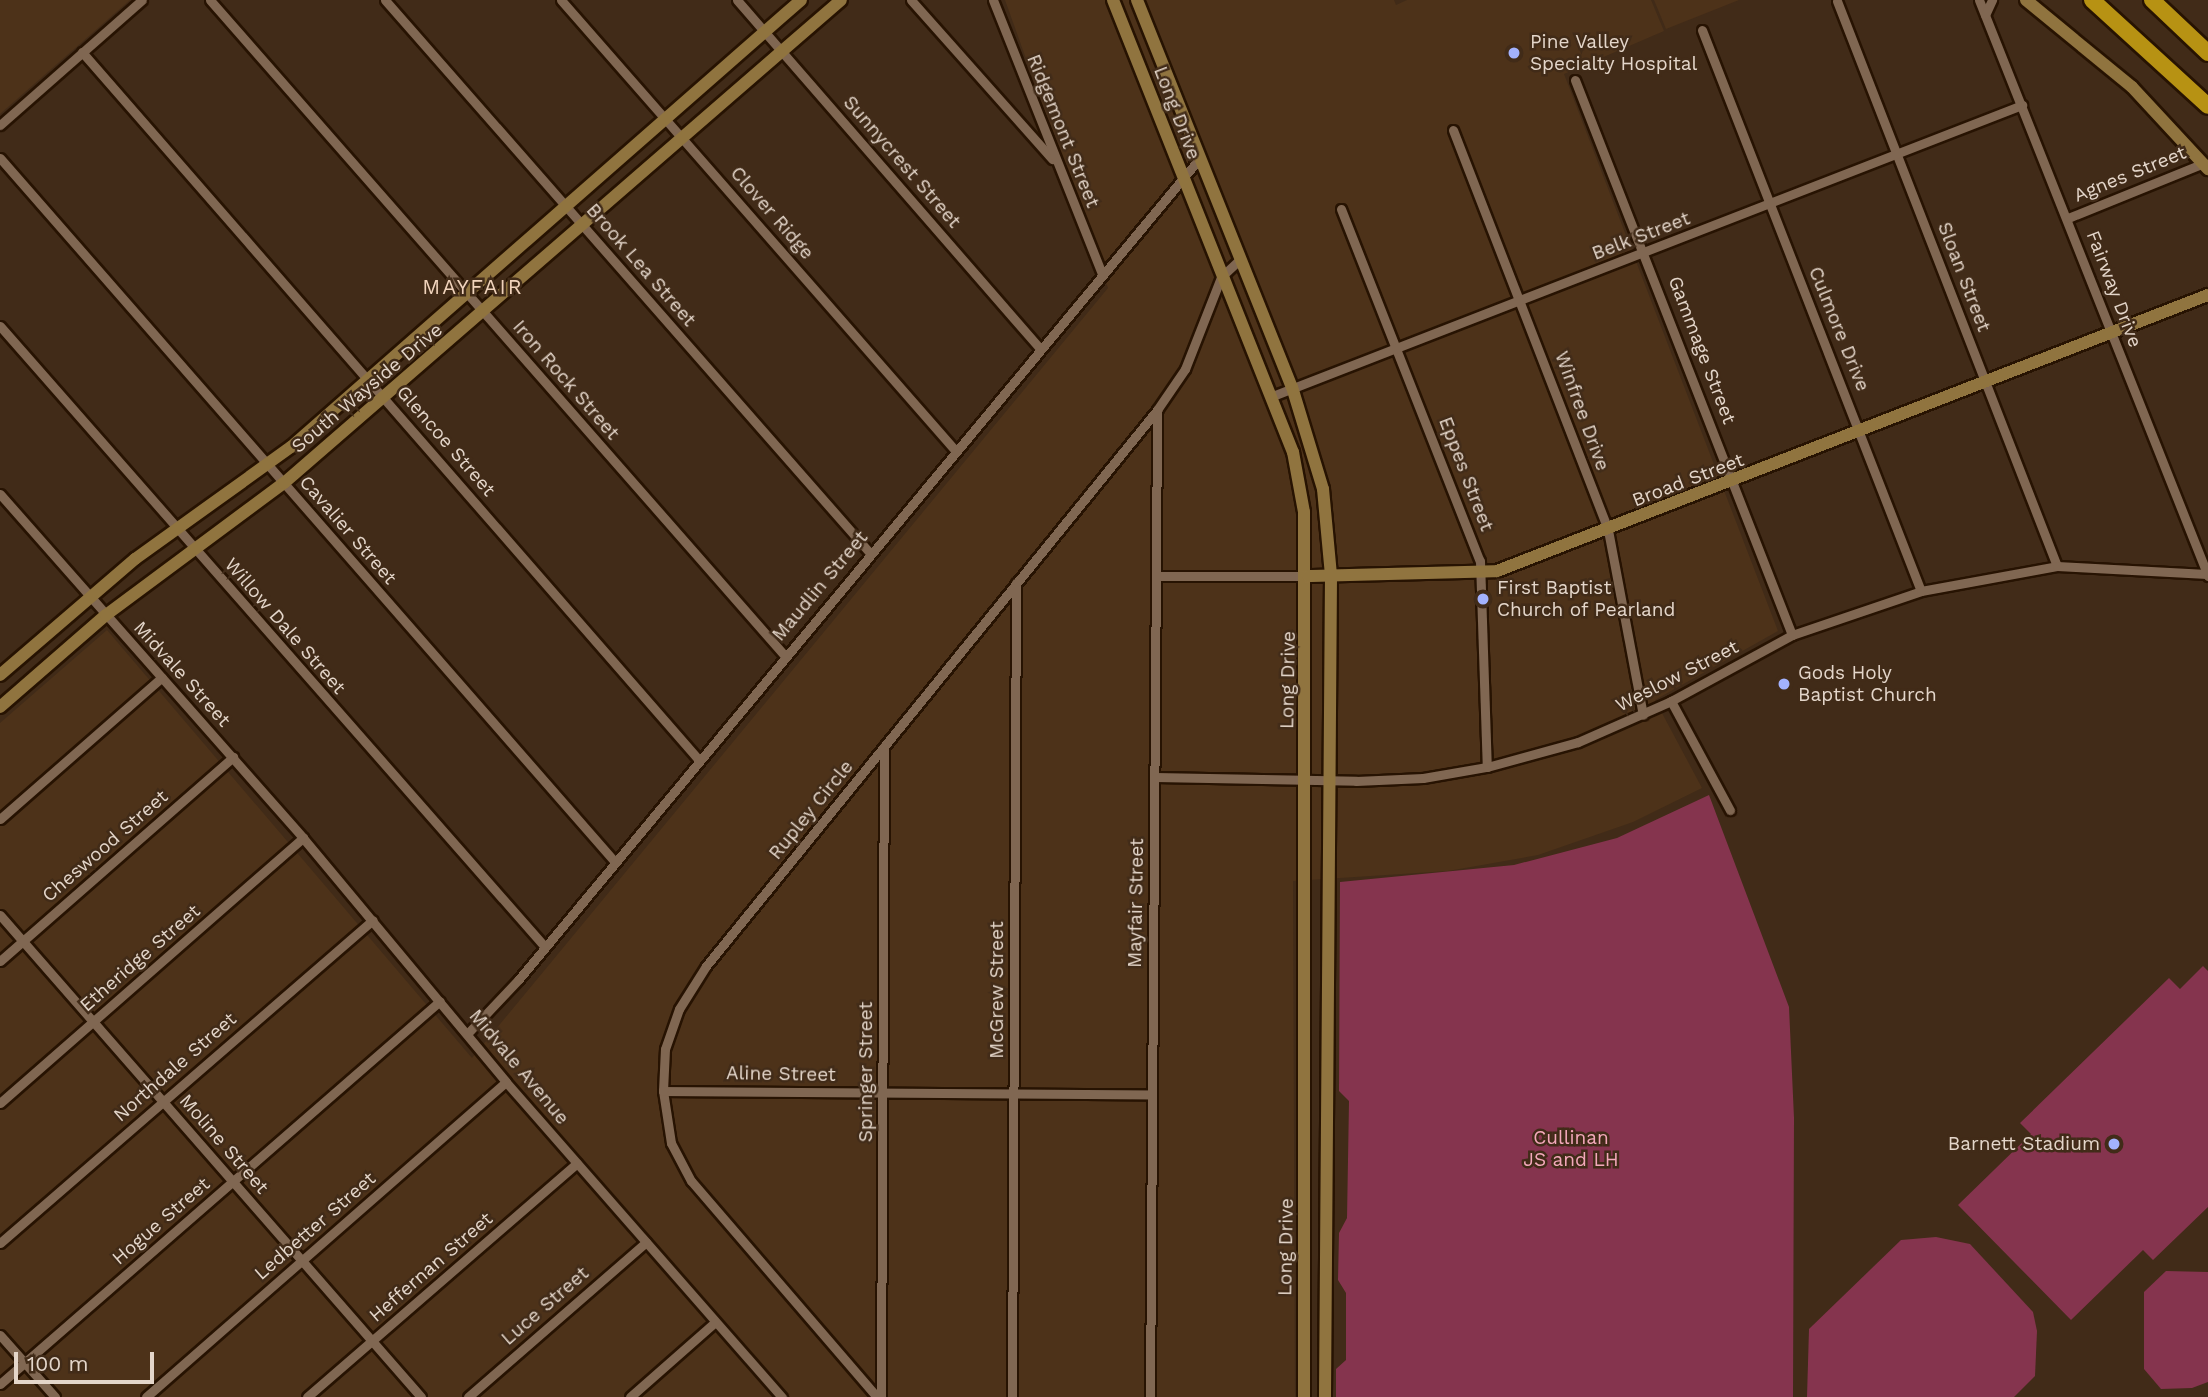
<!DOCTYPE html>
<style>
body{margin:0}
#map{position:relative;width:2208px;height:1397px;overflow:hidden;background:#412b18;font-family:"Work Sans",sans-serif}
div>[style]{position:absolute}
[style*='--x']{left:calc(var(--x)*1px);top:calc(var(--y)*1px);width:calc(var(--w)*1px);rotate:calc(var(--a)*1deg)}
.built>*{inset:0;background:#4d3219}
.green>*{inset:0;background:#85344e}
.roads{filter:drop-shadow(2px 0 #271302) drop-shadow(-2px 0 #271302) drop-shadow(0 2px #271302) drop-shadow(0 -2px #271302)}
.street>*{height:9px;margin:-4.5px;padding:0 4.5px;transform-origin:4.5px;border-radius:4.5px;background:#806752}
.secondary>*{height:12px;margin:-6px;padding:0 6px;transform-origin:6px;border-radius:6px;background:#90743f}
.highway>*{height:16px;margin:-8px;padding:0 8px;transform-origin:8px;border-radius:8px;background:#b79213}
.dots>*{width:19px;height:19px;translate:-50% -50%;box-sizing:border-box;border:4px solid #412b18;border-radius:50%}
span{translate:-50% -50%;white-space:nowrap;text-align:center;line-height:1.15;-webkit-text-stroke:5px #412b18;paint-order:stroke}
.poi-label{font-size:19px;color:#e4d6ca}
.left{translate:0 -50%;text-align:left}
.right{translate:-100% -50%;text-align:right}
.street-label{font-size:19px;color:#e4d6ca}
.park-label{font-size:19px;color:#f4a8bb}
.neighbourhood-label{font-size:21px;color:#f0d3bc;letter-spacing:2px}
.scale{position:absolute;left:14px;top:1352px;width:140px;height:32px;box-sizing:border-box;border:4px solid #e4d6ca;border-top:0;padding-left:9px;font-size:21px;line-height:24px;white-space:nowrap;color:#e4d6ca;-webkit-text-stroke:5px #412b18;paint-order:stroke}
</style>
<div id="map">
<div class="built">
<i style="clip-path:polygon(0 0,130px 0,0 114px)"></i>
<i style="clip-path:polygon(1005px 0,1394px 0,1396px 5px,1407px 0,1651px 0,1664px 31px,1564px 74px,1778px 631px,1655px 700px,1702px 788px,1633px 822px,1538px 855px,1448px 871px,1293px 881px,1295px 1397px,0 1397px,0 723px,107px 630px,472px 1058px,1108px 288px)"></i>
<i style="clip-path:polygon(1654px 0,1739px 0,1666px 29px)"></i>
</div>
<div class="green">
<i style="clip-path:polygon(1709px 795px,1789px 1007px,1794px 1118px,1793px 1397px,1336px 1397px,1336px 1369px,1346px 1360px,1346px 1293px,1338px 1280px,1339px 1233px,1347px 1218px,1349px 1101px,1339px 1091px,1340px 882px,1514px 865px,1617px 838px)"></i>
<i style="clip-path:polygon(2203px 966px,2208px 971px,2208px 1207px,2153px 1260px,2143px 1250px,2071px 1320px,1958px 1205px,2031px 1134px,2020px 1123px,2127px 1019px,2169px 978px,2180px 989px)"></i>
<i style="clip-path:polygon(1936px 1237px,1970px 1244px,2033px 1312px,2037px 1331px,2035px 1376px,2014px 1397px,1807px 1397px,1809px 1329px,1901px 1240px)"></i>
<i style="clip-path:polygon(2166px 1271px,2208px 1272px,2208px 1382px,2192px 1388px,2161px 1389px,2144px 1369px,2144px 1292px)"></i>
</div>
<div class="roads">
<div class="street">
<i style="--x:210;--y:0;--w:872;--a:48.76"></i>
<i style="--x:385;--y:0;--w:736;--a:48.75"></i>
<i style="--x:561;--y:0;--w:598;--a:48.8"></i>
<i style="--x:737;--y:0;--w:461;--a:49"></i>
<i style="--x:911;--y:0;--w:213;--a:48.4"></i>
<i style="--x:993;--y:0;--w:295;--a:68.3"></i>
<i style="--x:1979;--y:0;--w:620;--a:68.32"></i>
<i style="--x:1837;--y:1;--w:606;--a:68.73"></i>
<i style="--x:1985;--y:15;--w:17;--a:-65"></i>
<i style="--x:1702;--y:30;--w:602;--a:68.68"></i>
<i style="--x:82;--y:52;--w:939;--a:48.93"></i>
<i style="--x:1575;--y:80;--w:596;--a:68.64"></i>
<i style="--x:0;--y:125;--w:189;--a:-41.4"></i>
<i style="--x:1453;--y:130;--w:429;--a:68.8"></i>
<i style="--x:1608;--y:530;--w:188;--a:79.3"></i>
<i style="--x:0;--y:158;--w:935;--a:48.86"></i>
<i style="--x:1341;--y:209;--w:378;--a:68.5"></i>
<i style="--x:1480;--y:561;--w:206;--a:88.1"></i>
<i style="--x:2068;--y:218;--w:147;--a:-22"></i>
<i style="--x:0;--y:326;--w:826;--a:48.73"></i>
<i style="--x:1270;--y:397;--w:807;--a:-21.22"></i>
<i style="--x:0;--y:494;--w:458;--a:48.6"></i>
<i style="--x:303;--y:838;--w:317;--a:50.2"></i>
<i style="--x:506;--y:1082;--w:419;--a:48.8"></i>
<i style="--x:1156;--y:576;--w:152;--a:0"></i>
<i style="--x:1671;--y:701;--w:124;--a:61.6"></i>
<i style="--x:1155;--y:777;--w:201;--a:1.1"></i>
<i style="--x:1356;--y:781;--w:67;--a:-2.6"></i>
<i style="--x:1423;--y:778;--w:65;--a:-9.8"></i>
<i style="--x:1487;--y:767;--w:94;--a:-15.4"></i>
<i style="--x:1578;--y:742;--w:102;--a:-23.8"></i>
<i style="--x:1671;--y:701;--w:138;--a:-28.6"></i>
<i style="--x:1792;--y:635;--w:136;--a:-18.8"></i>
<i style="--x:1921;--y:591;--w:138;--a:-10.4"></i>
<i style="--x:2057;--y:566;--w:150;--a:3.1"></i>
<i style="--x:0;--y:819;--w:215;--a:-41.2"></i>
<i style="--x:0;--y:915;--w:640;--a:48.86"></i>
<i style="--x:0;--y:961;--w:310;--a:-41.2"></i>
<i style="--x:467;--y:1034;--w:76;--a:-46.6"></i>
<i style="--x:519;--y:979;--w:1065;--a:-50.33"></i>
<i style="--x:663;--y:1091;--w:488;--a:0.4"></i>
<i style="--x:0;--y:1103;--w:403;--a:-41.2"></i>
<i style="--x:0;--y:1243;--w:493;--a:-40.9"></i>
<i style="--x:0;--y:1335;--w:83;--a:48.4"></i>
<i style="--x:0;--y:1384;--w:583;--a:-41.04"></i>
<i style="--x:146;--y:1397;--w:478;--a:-41.2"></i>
<i style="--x:307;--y:1397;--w:357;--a:-40.9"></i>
<i style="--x:468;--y:1397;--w:236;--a:-41"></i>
<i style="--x:630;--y:1397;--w:113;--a:-41.4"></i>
<i style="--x:877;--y:1397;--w:285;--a:-130.7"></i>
<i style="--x:691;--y:1181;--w:43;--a:-117.8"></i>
<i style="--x:671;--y:1143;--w:53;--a:-98.7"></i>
<i style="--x:663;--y:1091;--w:42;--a:-87.3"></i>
<i style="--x:665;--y:1049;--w:42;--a:-70.7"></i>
<i style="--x:679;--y:1009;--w:51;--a:-57.9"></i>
<i style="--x:706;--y:966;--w:716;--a:-50.95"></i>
<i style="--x:1157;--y:410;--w:50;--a:-55.7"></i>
<i style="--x:1185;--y:369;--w:99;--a:-68.6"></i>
<i style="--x:1221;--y:277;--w:26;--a:-43"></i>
<i style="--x:881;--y:1397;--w:650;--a:-89.74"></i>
<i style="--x:1012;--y:1397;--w:814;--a:-89.72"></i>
<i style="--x:1150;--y:1397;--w:987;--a:-89.59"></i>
</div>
<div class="secondary">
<i style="--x:1113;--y:0;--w:487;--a:68.3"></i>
<i style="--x:1293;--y:452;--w:61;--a:79.6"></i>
<i style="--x:1304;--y:512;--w:885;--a:90"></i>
<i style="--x:1137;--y:0;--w:417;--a:68.2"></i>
<i style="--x:1292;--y:387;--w:107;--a:73.1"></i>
<i style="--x:1323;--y:489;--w:87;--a:84.7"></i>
<i style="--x:1331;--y:576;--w:821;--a:90.42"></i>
<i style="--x:2026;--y:0;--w:137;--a:39.4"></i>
<i style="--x:2132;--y:87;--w:112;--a:47.2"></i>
<i style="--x:1308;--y:576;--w:189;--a:-1.5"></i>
<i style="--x:1497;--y:571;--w:763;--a:-21.22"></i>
<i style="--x:0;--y:675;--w:178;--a:-40.7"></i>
<i style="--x:135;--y:559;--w:192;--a:-35.7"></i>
<i style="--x:291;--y:447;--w:678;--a:-41.23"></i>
<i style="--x:0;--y:707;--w:140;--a:-41"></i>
<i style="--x:106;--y:615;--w:222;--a:-36.6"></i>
<i style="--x:284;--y:483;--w:737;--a:-40.93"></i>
</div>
<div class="highway">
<i style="--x:2092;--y:0;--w:157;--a:42.4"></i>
<i style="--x:2152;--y:0;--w:77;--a:43.4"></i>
</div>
</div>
<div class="dots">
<i style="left:1514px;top:53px;background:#a3b2fd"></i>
<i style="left:1483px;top:599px;background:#a3b2fd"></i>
<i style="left:1784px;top:684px;background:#a3b2fd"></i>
<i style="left:2114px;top:1144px;background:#a3b2fd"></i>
</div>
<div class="poi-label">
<span class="left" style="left:1530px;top:53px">Pine Valley<br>Specialty Hospital</span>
<span class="left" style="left:1497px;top:599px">First Baptist<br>Church of Pearland</span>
<span class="left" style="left:1798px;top:684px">Gods Holy<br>Baptist Church</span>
<span class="right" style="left:2100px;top:1144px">Barnett Stadium</span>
</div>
<div class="street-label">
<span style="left:1177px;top:113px;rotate:69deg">Long Drive</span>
<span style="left:1063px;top:131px;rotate:68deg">Ridgemont Street</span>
<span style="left:902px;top:162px;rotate:49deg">Sunnycrest Street</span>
<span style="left:2130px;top:174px;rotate:-22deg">Agnes Street</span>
<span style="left:772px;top:213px;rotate:49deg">Clover Ridge</span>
<span style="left:1641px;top:236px;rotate:-21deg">Belk Street</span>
<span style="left:641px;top:265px;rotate:49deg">Brook Lea Street</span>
<span style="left:1964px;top:277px;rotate:69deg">Sloan Street</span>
<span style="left:2114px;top:289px;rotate:69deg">Fairway Drive</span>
<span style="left:1839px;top:329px;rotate:68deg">Culmore Drive</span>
<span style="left:1702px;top:350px;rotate:69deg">Gammage Street</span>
<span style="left:566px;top:380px;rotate:49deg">Iron Rock Street</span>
<span style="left:367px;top:388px;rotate:-40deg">South Wayside Drive</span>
<span style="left:1582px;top:411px;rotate:70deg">Winfree Drive</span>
<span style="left:446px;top:441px;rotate:49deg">Glencoe Street</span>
<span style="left:1466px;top:474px;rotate:69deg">Eppes Street</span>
<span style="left:1688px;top:480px;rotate:-21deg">Broad Street</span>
<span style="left:348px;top:530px;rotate:49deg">Cavalier Street</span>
<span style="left:820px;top:586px;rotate:-50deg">Maudlin Street</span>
<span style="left:285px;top:626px;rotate:49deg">Willow Dale Street</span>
<span style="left:182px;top:674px;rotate:48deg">Midvale Street</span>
<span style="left:1677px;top:676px;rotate:-27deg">Weslow Street</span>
<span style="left:1288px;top:680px;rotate:-89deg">Long Drive</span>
<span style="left:811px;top:810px;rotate:-51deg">Rupley Circle</span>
<span style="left:105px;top:846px;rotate:-41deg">Cheswood Street</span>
<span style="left:1136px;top:903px;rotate:-89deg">Mayfair Street</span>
<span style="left:140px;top:958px;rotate:-41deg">Etheridge Street</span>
<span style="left:997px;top:990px;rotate:-90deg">McGrew Street</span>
<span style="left:175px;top:1067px;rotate:-41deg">Northdale Street</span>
<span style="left:519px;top:1067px;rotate:50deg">Midvale Avenue</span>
<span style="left:866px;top:1072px;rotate:-90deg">Springer Street</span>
<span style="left:781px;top:1074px;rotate:1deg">Aline Street</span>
<span style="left:224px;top:1144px;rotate:49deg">Moline Street</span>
<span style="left:161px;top:1221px;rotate:-41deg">Hogue Street</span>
<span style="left:315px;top:1226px;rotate:-41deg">Ledbetter Street</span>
<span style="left:1286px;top:1247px;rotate:-89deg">Long Drive</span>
<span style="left:431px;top:1267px;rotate:-41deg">Heffernan Street</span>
<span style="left:545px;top:1306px;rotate:-41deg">Luce Street</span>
</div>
<div class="park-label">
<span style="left:1571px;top:1149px">Cullinan<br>JS and LH</span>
</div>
<div class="neighbourhood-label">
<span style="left:473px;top:287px">MAYFAIR</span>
</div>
<div class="scale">100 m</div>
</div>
